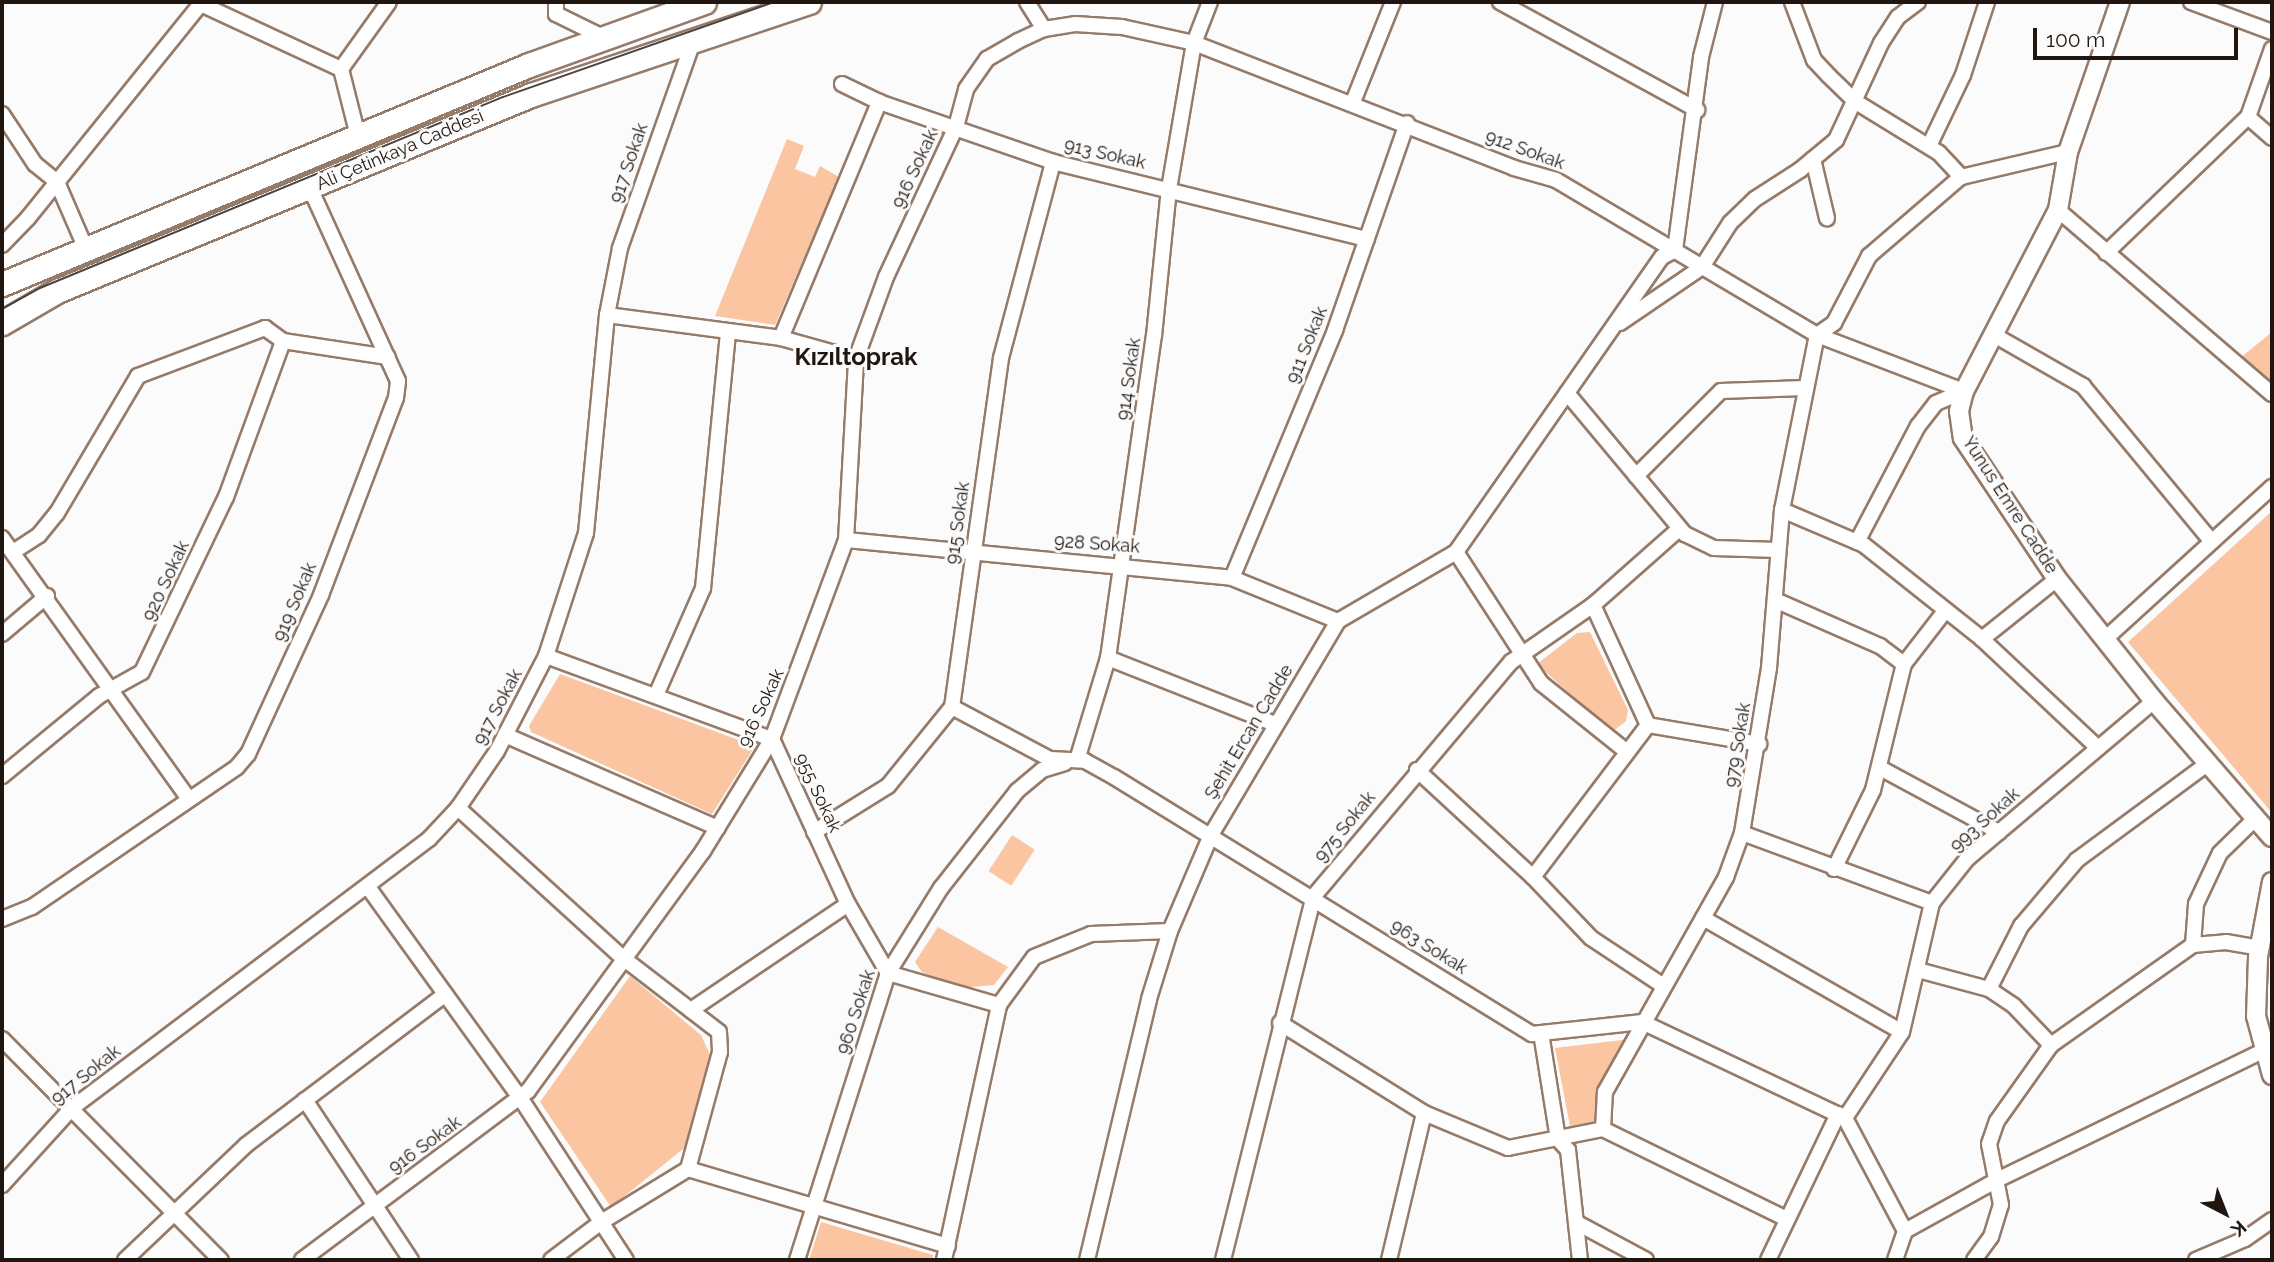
<!DOCTYPE html>
<meta charset="utf-8">
<style>
body{margin:0}
#map{position:relative;width:2274px;height:1262px;overflow:hidden;background:#fbfbfb;font-family:Raleway,sans-serif}
div>[style]{position:absolute}
[style*='--x']{left:calc(var(--x)*1px);top:calc(var(--y)*1px);width:calc(var(--w)*1px);rotate:calc(var(--a)*1deg)}
.green>*{inset:0;background:#fac5a0;transform-origin:0 0}
.roads{filter:drop-shadow(2px 0 #957b69) drop-shadow(-2px 0 #957b69) drop-shadow(0 2px #957b69) drop-shadow(0 -2px #957b69)}
.minor>*{height:14px;margin:-7px;padding:0 7px;transform-origin:7px;border-radius:7px;background:#fff}
.tertiary>*{height:18px;margin:-9px;padding:0 9px;transform-origin:9px;border-radius:9px;background:#fff}
.primary>*{height:23px;margin:-11.5px;padding:0 11.5px;transform-origin:11.5px;border-radius:11.5px;background:#fff}
.tram>*{height:2px;margin:-1px;padding:0 1px;transform-origin:1px;border-radius:1px;background:#4c443e}
span{translate:-50% -50%;white-space:nowrap;text-align:center;line-height:1.15;-webkit-text-stroke:6px #fbfbfb;paint-order:stroke}
.street-label{font-size:18px;color:#20160f}
.district-label{font-size:24px;color:#20160f;font-weight:700}
.frame{position:absolute;inset:0;border:4px solid #20160f;pointer-events:none}
.north{position:absolute;left:2190px;top:1178px;width:70px;height:70px;-webkit-text-stroke:5px #fbfbfb;paint-order:stroke;rotate:138deg;font-size:19px;font-weight:700;line-height:28px;text-align:center;color:#20160f}
.north::after{content:'';display:block;margin:auto;width:24px;height:32px;background:#20160f;clip-path:polygon(50% 0,100% 100%,50% 72%,0 100%)}
.scale{position:absolute;left:2033px;top:28px;width:205px;height:32px;box-sizing:border-box;border:4px solid #20160f;border-top:0;padding-left:9px;font-size:21px;line-height:24px;white-space:nowrap;color:#20160f;-webkit-text-stroke:5px #fbfbfb;paint-order:stroke}
</style>
<div id="map">
<div class="green">
<i style="clip-path:polygon(787px 139px,804px 146px,795px 169px,815px 177px,820px 166px,839px 177px,775px 325px,715px 316px)"></i>
<i style="clip-path:polygon(2272px 332px,2272px 388px,2239px 359px)"></i>
<i style="clip-path:polygon(2272px 511px,2272px 813px,2128px 642px)"></i>
<i style="clip-path:polygon(1590px 632px,1628px 710px,1626px 721px,1612px 732px,1537px 664px,1577px 633px)"></i>
<i style="clip-path:polygon(560px 674px,755px 746px,712px 814px,531px 732px,529px 726px)"></i>
<i style="left:1012px;top:835px;width:27px;height:43px;rotate:33deg"></i>
<i style="clip-path:polygon(938px 927px,1008px 967px,994px 985px,960px 988px,922px 972px,915px 962px)"></i>
<i style="clip-path:polygon(630px 976px,701px 1035px,710px 1055px,688px 1145px,611px 1207px,540px 1102px)"></i>
<i style="clip-path:polygon(1631px 1039px,1598px 1121px,1570px 1126px,1555px 1048px)"></i>
<i style="clip-path:polygon(821px 1222px,933px 1255px,932px 1260px,809px 1260px)"></i>
</div>
<div class="roads">
<div class="minor">
<i style="--x:556;--y:2;--w:12;--a:90"></i>
<i style="--x:556;--y:14;--w:55;--a:26.1"></i>
<i style="--x:1027;--y:2;--w:32;--a:58"></i>
<i style="--x:1500;--y:2;--w:225;--a:28.7"></i>
<i style="--x:1792;--y:2;--w:62;--a:69.2"></i>
<i style="--x:1814;--y:60;--w:22;--a:47"></i>
<i style="--x:1829;--y:76;--w:37;--a:44"></i>
<i style="--x:1856;--y:102;--w:97;--a:31.6"></i>
<i style="--x:1939;--y:153;--w:33;--a:47"></i>
<i style="--x:2191;--y:2;--w:86;--a:20.3"></i>
<i style="--x:201;--y:4;--w:154;--a:24.9"></i>
<i style="--x:341;--y:69;--w:69;--a:75.8"></i>
<i style="--x:341;--y:69;--w:82;--a:-54.4"></i>
<i style="--x:842;--y:84;--w:41;--a:25.9"></i>
<i style="--x:879;--y:102;--w:184;--a:19"></i>
<i style="--x:1053;--y:162;--w:323;--a:13.8"></i>
<i style="--x:1353;--y:102;--w:108;--a:-68.2"></i>
<i style="--x:2;--y:114;--w:60;--a:56.6"></i>
<i style="--x:35;--y:164;--w:28;--a:39"></i>
<i style="--x:57;--y:182;--w:73;--a:66.6"></i>
<i style="--x:2248;--y:117;--w:32;--a:41"></i>
<i style="--x:1929;--y:146;--w:79;--a:-64.4"></i>
<i style="--x:1963;--y:75;--w:77;--a:-71.8"></i>
<i style="--x:1813;--y:159;--w:61;--a:76.7"></i>
<i style="--x:2058;--y:210;--w:282;--a:40.7"></i>
<i style="--x:2;--y:245;--w:37;--a:-46"></i>
<i style="--x:28;--y:218;--w:277;--a:-51.1"></i>
<i style="--x:2106;--y:253;--w:197;--a:-43.8"></i>
<i style="--x:2248;--y:117;--w:72;--a:-70.6"></i>
<i style="--x:607;--y:315;--w:176;--a:7.5"></i>
<i style="--x:781;--y:338;--w:78;--a:15.6"></i>
<i style="--x:1620;--y:323;--w:99;--a:-34.3"></i>
<i style="--x:1702;--y:267;--w:52;--a:-57.5"></i>
<i style="--x:1730;--y:223;--w:35;--a:-44"></i>
<i style="--x:1755;--y:199;--w:54;--a:-32.8"></i>
<i style="--x:1800;--y:170;--w:47;--a:-39.8"></i>
<i style="--x:1836;--y:140;--w:107;--a:-65.1"></i>
<i style="--x:1881;--y:43;--w:31;--a:-57"></i>
<i style="--x:1898;--y:17;--w:25;--a:-37"></i>
<i style="--x:1994;--y:335;--w:103;--a:29.8"></i>
<i style="--x:2083;--y:386;--w:202;--a:50.4"></i>
<i style="--x:781;--y:338;--w:256;--a:-67.4"></i>
<i style="--x:1567;--y:393;--w:184;--a:50.1"></i>
<i style="--x:1685;--y:534;--w:32;--a:26"></i>
<i style="--x:1714;--y:548;--w:64;--a:1.8"></i>
<i style="--x:1636;--y:476;--w:120;--a:-45"></i>
<i style="--x:1721;--y:391;--w:83;--a:-2.1"></i>
<i style="--x:1782;--y:510;--w:89;--a:23.1"></i>
<i style="--x:1864;--y:545;--w:151;--a:38.5"></i>
<i style="--x:1982;--y:639;--w:159;--a:43.2"></i>
<i style="--x:2;--y:538;--w:321;--a:54.4"></i>
<i style="--x:846;--y:540;--w:388;--a:5.6"></i>
<i style="--x:1232;--y:578;--w:114;--a:22.1"></i>
<i style="--x:1857;--y:542;--w:131;--a:-62.3"></i>
<i style="--x:1918;--y:426;--w:29;--a:-52"></i>
<i style="--x:1936;--y:403;--w:30;--a:-23"></i>
<i style="--x:13;--y:552;--w:31;--a:-33"></i>
<i style="--x:39;--y:535;--w:28;--a:-51"></i>
<i style="--x:57;--y:513;--w:159;--a:-59.4"></i>
<i style="--x:138;--y:376;--w:136;--a:-20.7"></i>
<i style="--x:265;--y:328;--w:22;--a:36"></i>
<i style="--x:283;--y:341;--w:106;--a:8.7"></i>
<i style="--x:1456;--y:552;--w:156;--a:57"></i>
<i style="--x:1541;--y:683;--w:110;--a:38.7"></i>
<i style="--x:1232;--y:578;--w:269;--a:-67.4"></i>
<i style="--x:1335;--y:330;--w:219;--a:-70.8"></i>
<i style="--x:1775;--y:600;--w:115;--a:23.7"></i>
<i style="--x:1880;--y:646;--w:30;--a:37"></i>
<i style="--x:1593;--y:605;--w:132;--a:65.4"></i>
<i style="--x:1648;--y:725;--w:113;--a:9.7"></i>
<i style="--x:2;--y:634;--w:59;--a:-40.2"></i>
<i style="--x:1982;--y:639;--w:96;--a:-38.7"></i>
<i style="--x:2105;--y:639;--w:226;--a:-42.3"></i>
<i style="--x:546;--y:656;--w:241;--a:20.2"></i>
<i style="--x:772;--y:739;--w:182;--a:65.3"></i>
<i style="--x:848;--y:904;--w:80;--a:59.9"></i>
<i style="--x:888;--y:973;--w:116;--a:16.1"></i>
<i style="--x:1108;--y:658;--w:180;--a:21.6"></i>
<i style="--x:657;--y:693;--w:115;--a:-66.3"></i>
<i style="--x:703;--y:588;--w:258;--a:-84.4"></i>
<i style="--x:952;--y:707;--w:111;--a:28"></i>
<i style="--x:1050;--y:759;--w:35;--a:3"></i>
<i style="--x:1085;--y:761;--w:33;--a:29"></i>
<i style="--x:1114;--y:777;--w:491;--a:31.6"></i>
<i style="--x:1532;--y:1034;--w:111;--a:-6.2"></i>
<i style="--x:1642;--y:1022;--w:225;--a:25.3"></i>
<i style="--x:1845;--y:1118;--w:128;--a:62"></i>
<i style="--x:505;--y:735;--w:232;--a:23.6"></i>
<i style="--x:1077;--y:760;--w:107;--a:-73.1"></i>
<i style="--x:1108;--y:658;--w:325;--a:-81.9"></i>
<i style="--x:1154;--y:336;--w:148;--a:-84.2"></i>
<i style="--x:1169;--y:189;--w:148;--a:-80.3"></i>
<i style="--x:1194;--y:43;--w:44;--a:-68.7"></i>
<i style="--x:1880;--y:768;--w:135;--a:28.3"></i>
<i style="--x:1417;--y:770;--w:158;--a:42.7"></i>
<i style="--x:1533;--y:877;--w:84;--a:46.4"></i>
<i style="--x:1591;--y:938;--w:85;--a:33.5"></i>
<i style="--x:2;--y:776;--w:126;--a:-39.5"></i>
<i style="--x:99;--y:696;--w:49;--a:-29.2"></i>
<i style="--x:142;--y:672;--w:194;--a:-64.4"></i>
<i style="--x:226;--y:497;--w:166;--a:-69.9"></i>
<i style="--x:458;--y:808;--w:223;--a:42.3"></i>
<i style="--x:623;--y:958;--w:121;--a:37.6"></i>
<i style="--x:719;--y:1032;--w:20;--a:87"></i>
<i style="--x:720;--y:1052;--w:121;--a:105.3"></i>
<i style="--x:688;--y:1169;--w:103;--a:148.5"></i>
<i style="--x:600;--y:1223;--w:61;--a:142.9"></i>
<i style="--x:814;--y:832;--w:87;--a:-31.9"></i>
<i style="--x:888;--y:786;--w:102;--a:-51"></i>
<i style="--x:952;--y:707;--w:352;--a:-82"></i>
<i style="--x:1001;--y:358;--w:203;--a:-75.1"></i>
<i style="--x:1742;--y:833;--w:202;--a:20.2"></i>
<i style="--x:1834;--y:869;--w:88;--a:-63.7"></i>
<i style="--x:1873;--y:790;--w:130;--a:-76.2"></i>
<i style="--x:1904;--y:664;--w:67;--a:-52.3"></i>
<i style="--x:1533;--y:877;--w:191;--a:-52.9"></i>
<i style="--x:368;--y:887;--w:261;--a:54.2"></i>
<i style="--x:521;--y:1099;--w:192;--a:56.9"></i>
<i style="--x:1703;--y:918;--w:229;--a:29.8"></i>
<i style="--x:2;--y:919;--w:32;--a:-22"></i>
<i style="--x:32;--y:907;--w:248;--a:-34.3"></i>
<i style="--x:237;--y:767;--w:17;--a:-50"></i>
<i style="--x:248;--y:754;--w:175;--a:-65.3"></i>
<i style="--x:321;--y:595;--w:211;--a:-69.2"></i>
<i style="--x:396;--y:398;--w:17;--a:-83"></i>
<i style="--x:398;--y:381;--w:212;--a:-114.5"></i>
<i style="--x:2193;--y:945;--w:41;--a:-85.8"></i>
<i style="--x:2196;--y:904;--w:56;--a:-64.8"></i>
<i style="--x:2220;--y:853;--w:49;--a:-44.2"></i>
<i style="--x:1918;--y:970;--w:73;--a:15"></i>
<i style="--x:1989;--y:989;--w:30;--a:34"></i>
<i style="--x:2014;--y:1006;--w:54;--a:46.5"></i>
<i style="--x:1989;--y:989;--w:71;--a:-63.1"></i>
<i style="--x:2021;--y:926;--w:87;--a:-49.7"></i>
<i style="--x:2077;--y:860;--w:162;--a:-36.4"></i>
<i style="--x:691;--y:1010;--w:189;--a:-34"></i>
<i style="--x:1280;--y:1023;--w:170;--a:32"></i>
<i style="--x:1424;--y:1113;--w:91;--a:22.6"></i>
<i style="--x:1508;--y:1148;--w:97;--a:-11.3"></i>
<i style="--x:1603;--y:1129;--w:205;--a:26.1"></i>
<i style="--x:1541;--y:1033;--w:107;--a:80.9"></i>
<i style="--x:1558;--y:1139;--w:15;--a:48"></i>
<i style="--x:1568;--y:1150;--w:111;--a:83.8"></i>
<i style="--x:2;--y:1039;--w:311;--a:45.3"></i>
<i style="--x:305;--y:1100;--w:192;--a:56.5"></i>
<i style="--x:1845;--y:1118;--w:103;--a:-56.5"></i>
<i style="--x:1902;--y:1032;--w:132;--a:-76.9"></i>
<i style="--x:1932;--y:903;--w:56;--a:-51.5"></i>
<i style="--x:1967;--y:859;--w:245;--a:-40.2"></i>
<i style="--x:1603;--y:1129;--w:37;--a:-87"></i>
<i style="--x:1605;--y:1092;--w:247;--a:-60.6"></i>
<i style="--x:1726;--y:877;--w:47;--a:-70"></i>
<i style="--x:1742;--y:833;--w:167;--a:-80.7"></i>
<i style="--x:1769;--y:668;--w:159;--a:-85.3"></i>
<i style="--x:1782;--y:510;--w:178;--a:-78.7"></i>
<i style="--x:1817;--y:335;--w:21;--a:-35"></i>
<i style="--x:1834;--y:323;--w:76;--a:-62.4"></i>
<i style="--x:1869;--y:256;--w:121;--a:-40.7"></i>
<i style="--x:1961;--y:177;--w:110;--a:-13.2"></i>
<i style="--x:688;--y:1169;--w:271;--a:16.5"></i>
<i style="--x:2;--y:1185;--w:104;--a:-47.7"></i>
<i style="--x:72;--y:1108;--w:447;--a:-37"></i>
<i style="--x:429;--y:839;--w:42;--a:-46.9"></i>
<i style="--x:458;--y:808;--w:69;--a:-55.6"></i>
<i style="--x:497;--y:751;--w:107;--a:-62.7"></i>
<i style="--x:546;--y:656;--w:129;--a:-72"></i>
<i style="--x:586;--y:533;--w:219;--a:-84.5"></i>
<i style="--x:607;--y:315;--w:68;--a:-79"></i>
<i style="--x:620;--y:248;--w:219;--a:-70.5"></i>
<i style="--x:1579;--y:1224;--w:76;--a:28.2"></i>
<i style="--x:125;--y:1260;--w:167;--a:-43.5"></i>
<i style="--x:246;--y:1145;--w:248;--a:-37.1"></i>
<i style="--x:302;--y:1260;--w:282;--a:-36.8"></i>
<i style="--x:528;--y:1091;--w:297;--a:-53.9"></i>
<i style="--x:703;--y:851;--w:132;--a:-58.4"></i>
<i style="--x:772;--y:739;--w:212;--a:-69.6"></i>
<i style="--x:846;--y:540;--w:181;--a:-86.8"></i>
<i style="--x:856;--y:359;--w:87;--a:-69.9"></i>
<i style="--x:886;--y:277;--w:166;--a:-65"></i>
<i style="--x:956;--y:127;--w:39;--a:-75"></i>
<i style="--x:966;--y:89;--w:37;--a:-55"></i>
<i style="--x:987;--y:59;--w:36;--a:-30"></i>
<i style="--x:1018;--y:41;--w:29;--a:-25"></i>
<i style="--x:1044;--y:29;--w:31;--a:-9"></i>
<i style="--x:1075;--y:24;--w:47;--a:3.7"></i>
<i style="--x:1122;--y:27;--w:74;--a:12.5"></i>
<i style="--x:1194;--y:43;--w:344;--a:21.3"></i>
<i style="--x:1514;--y:168;--w:44;--a:15.9"></i>
<i style="--x:1556;--y:180;--w:304;--a:30.7"></i>
<i style="--x:1817;--y:335;--w:157;--a:20.9"></i>
<i style="--x:797;--y:1260;--w:301;--a:-72.4"></i>
<i style="--x:888;--y:973;--w:100;--a:-58.1"></i>
<i style="--x:941;--y:888;--w:123;--a:-51.9"></i>
<i style="--x:1017;--y:791;--w:33;--a:-40"></i>
<i style="--x:1042;--y:770;--w:24;--a:-17"></i>
<i style="--x:944;--y:1260;--w:261;--a:-77.8"></i>
<i style="--x:999;--y:1005;--w:59;--a:-53.9"></i>
<i style="--x:1034;--y:957;--w:61;--a:-22"></i>
<i style="--x:1091;--y:934;--w:79;--a:-2.2"></i>
<i style="--x:1087;--y:1260;--w:268;--a:-76.6"></i>
<i style="--x:1149;--y:999;--w:71;--a:-72.8"></i>
<i style="--x:1170;--y:931;--w:104;--a:-66.9"></i>
<i style="--x:1211;--y:835;--w:249;--a:-59.3"></i>
<i style="--x:1338;--y:621;--w:137;--a:-30.3"></i>
<i style="--x:1456;--y:552;--w:360;--a:-55.1"></i>
<i style="--x:1662;--y:257;--w:15;--a:-28"></i>
<i style="--x:1675;--y:250;--w:195;--a:-82.3"></i>
<i style="--x:1701;--y:57;--w:57;--a:-75.7"></i>
<i style="--x:1223;--y:1260;--w:375;--a:-76"></i>
<i style="--x:1314;--y:896;--w:306;--a:-49.9"></i>
<i style="--x:1511;--y:662;--w:100;--a:-34.8"></i>
<i style="--x:1593;--y:605;--w:115;--a:-41.5"></i>
<i style="--x:1389;--y:1260;--w:151;--a:-76.6"></i>
<i style="--x:1768;--y:1260;--w:162;--a:-64.4"></i>
<i style="--x:1895;--y:1260;--w:31;--a:-71"></i>
<i style="--x:1905;--y:1231;--w:105;--a:-29"></i>
<i style="--x:1997;--y:1180;--w:296;--a:-25.9"></i>
<i style="--x:1974;--y:1260;--w:29;--a:-54"></i>
<i style="--x:1991;--y:1237;--w:34;--a:-73"></i>
<i style="--x:2001;--y:1205;--w:62;--a:-101.1"></i>
<i style="--x:1989;--y:1144;--w:24;--a:-71"></i>
<i style="--x:1997;--y:1121;--w:93;--a:-54.6"></i>
<i style="--x:2051;--y:1045;--w:174;--a:-35.2"></i>
<i style="--x:2193;--y:945;--w:33;--a:-5"></i>
<i style="--x:2226;--y:942;--w:34;--a:10"></i>
<i style="--x:2196;--y:1260;--w:53;--a:-23.2"></i>
<i style="--x:2245;--y:1239;--w:33;--a:-35"></i>
</div>
<div class="tertiary">
<i style="--x:2120;--y:2;--w:159;--a:109.1"></i>
<i style="--x:2068;--y:152;--w:59;--a:99.8"></i>
<i style="--x:2058;--y:210;--w:204;--a:117.4"></i>
<i style="--x:1964;--y:391;--w:21;--a:104"></i>
<i style="--x:1959;--y:411;--w:27;--a:82"></i>
<i style="--x:1963;--y:438;--w:169;--a:56.3"></i>
<i style="--x:2057;--y:579;--w:156;--a:51.5"></i>
<i style="--x:2154;--y:701;--w:180;--a:49.1"></i>
<i style="--x:2272;--y:882;--w:76;--a:100.6"></i>
<i style="--x:2258;--y:957;--w:59;--a:91.9"></i>
<i style="--x:2256;--y:1016;--w:61;--a:74.8"></i>
</div>
<div class="primary">
<i style="--x:2;--y:284;--w:571;--a:-22.57"></i>
<i style="--x:529;--y:65;--w:186;--a:-19.8"></i>
<i style="--x:2;--y:323;--w:64;--a:-30.2"></i>
<i style="--x:57;--y:291;--w:513;--a:-22.47"></i>
<i style="--x:531;--y:95;--w:293;--a:-18.5"></i>
</div>
</div>
<div class="tram">
<i style="--x:2;--y:309;--w:43;--a:-28.9"></i>
<i style="--x:40;--y:288;--w:501;--a:-22.42"></i>
<i style="--x:503;--y:97;--w:287;--a:-19.3"></i>
</div>
<div class="street-label">
<span style="left:400px;top:150px;rotate:-23deg">Ali Çetinkaya Caddesi</span>
<span style="left:1525px;top:150px;rotate:20deg">912 Sokak</span>
<span style="left:1105px;top:154px;rotate:13deg">913 Sokak</span>
<span style="left:629px;top:163px;rotate:-71deg">917 Sokak</span>
<span style="left:915px;top:169px;rotate:-65deg">916 Sokak</span>
<span style="left:1307px;top:345px;rotate:-68deg">911 Sokak</span>
<span style="left:1129px;top:379px;rotate:-82deg">914 Sokak</span>
<span style="left:2010px;top:505px;rotate:57deg">Yunus Emre Cadde</span>
<span style="left:958px;top:523px;rotate:-82deg">915 Sokak</span>
<span style="left:1097px;top:544px;rotate:4deg">928 Sokak</span>
<span style="left:166px;top:581px;rotate:-65deg">920 Sokak</span>
<span style="left:295px;top:602px;rotate:-67deg">919 Sokak</span>
<span style="left:498px;top:707px;rotate:-62deg">917 Sokak</span>
<span style="left:761px;top:708px;rotate:-65deg">916 Sokak</span>
<span style="left:1249px;top:732px;rotate:-59deg">Şehit Ercan Cadde</span>
<span style="left:1738px;top:745px;rotate:-81deg">979 Sokak</span>
<span style="left:818px;top:793px;rotate:65deg">955 Sokak</span>
<span style="left:1985px;top:820px;rotate:-42deg">993 Sokak</span>
<span style="left:1345px;top:827px;rotate:-51deg">975 Sokak</span>
<span style="left:1429px;top:947px;rotate:32deg">963 Sokak</span>
<span style="left:856px;top:1012px;rotate:-72deg">960 Sokak</span>
<span style="left:86px;top:1075px;rotate:-39deg">917 Sokak</span>
<span style="left:425px;top:1145px;rotate:-36deg">916 Sokak</span>
</div>
<div class="district-label">
<span style="left:856px;top:357px">Kızıltoprak</span>
</div>
<div class="frame"></div>
<div class="north">K</div>
<div class="scale">100 m</div>
</div>
